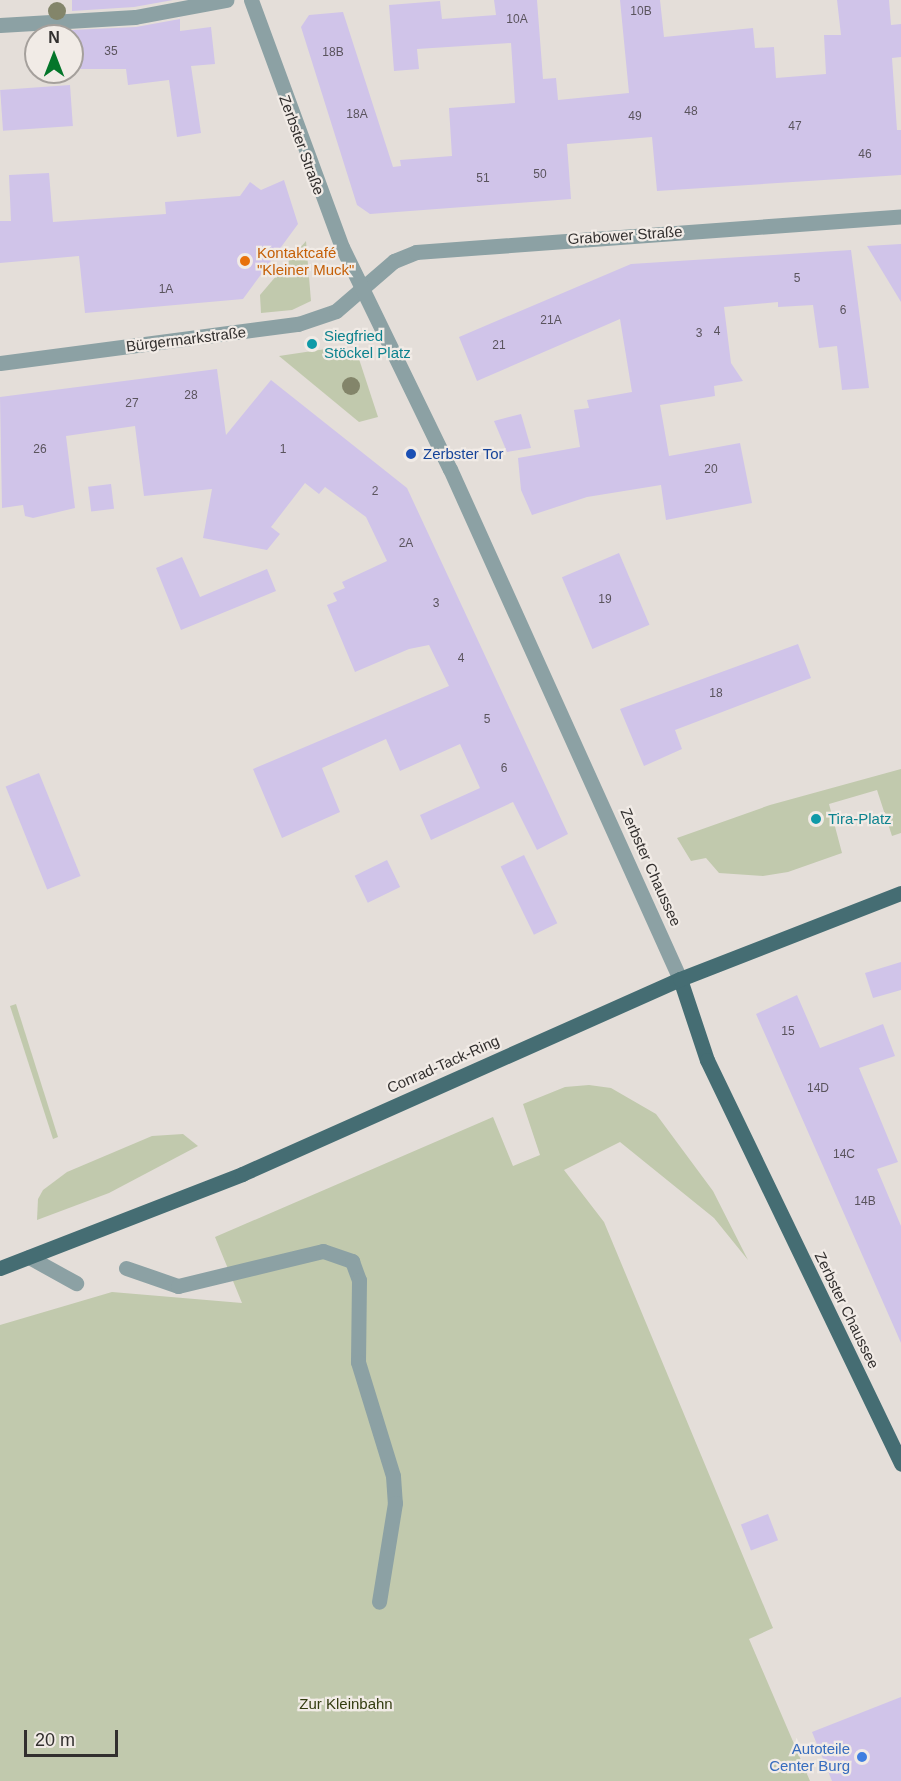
<!DOCTYPE html>
<meta charset="utf-8">
<style>
body{margin:0}
#map{position:relative;width:901px;height:1781px;overflow:hidden;background:#e4ded9;font-family:Arial,sans-serif}
div>[style]{position:absolute}
[style*='--x']{left:calc(var(--x)*1px);top:calc(var(--y)*1px);width:calc(var(--w)*1px);rotate:calc(var(--a)*1deg)}
.green>*{inset:0;background:#c1c9ad}
.building>*{inset:0;background:#d0c4e9;transform-origin:0 0}
.service>*{height:15px;margin:-7.5px;padding:0 7.5px;transform-origin:7.5px;border-radius:7.5px;background:#8ca1a4}
.minor>*{height:15px;margin:-7.5px;padding:0 7.5px;transform-origin:7.5px;border-radius:7.5px;background:#8ca1a4}
.tertiary>*{height:15px;margin:-7.5px;padding:0 7.5px;transform-origin:7.5px;border-radius:7.5px;background:#8ca1a4}
.primary>*{height:15px;margin:-7.5px;padding:0 7.5px;transform-origin:7.5px;border-radius:7.5px;background:#456d73}
.trees>*{width:18px;height:18px;margin:-9px;border-radius:50%;background:#83856a}
.dots>*{width:16px;height:16px;translate:-50% -50%;box-sizing:border-box;border:3px solid #f1ebe6;border-radius:50%}
span{translate:-50% -50%;white-space:nowrap;text-align:center;line-height:1.15;-webkit-text-stroke:4.5px #f1ebe6;paint-order:stroke}
.number-label{font-size:12px;color:#5a545d}
.number-label span{-webkit-text-stroke-width:0}
.street-label{font-size:15px;color:#322f2e}
.food-label{font-size:15px;color:#c56008}
.left{translate:0 -50%;text-align:left}
.culture-label{font-size:15px;color:#0d838f}
.transit-label{font-size:15px;color:#164399}
.park-label{font-size:15px;color:#333c10}
.shop-label{font-size:15px;color:#366cbe}
.right{translate:-100% -50%;text-align:right}
.north{position:absolute;left:24px;top:24px;width:60px;height:60px;box-sizing:border-box;background:#f1ebe6;border:2px solid #a5a09c;border-radius:50%;rotate:0deg;font-size:16px;font-weight:700;line-height:24px;text-align:center;color:#322f2e}
.north::after{content:'';display:block;margin:auto;width:21px;height:27px;background:#04762a;clip-path:polygon(50% 0,100% 100%,50% 72%,0 100%)}
.scale{position:absolute;left:24px;top:1730px;width:94px;height:27px;box-sizing:border-box;border:3px solid #322f2e;border-top:0;padding-left:8px;font-size:18px;line-height:21px;white-space:nowrap;color:#322f2e;-webkit-text-stroke:4px #f1ebe6;paint-order:stroke}
</style>
<div id="map">
<div class="green">
<i style="clip-path:polygon(306px 241px,311px 301px,292px 310px,261px 313px,260px 295px)"></i>
<i style="clip-path:polygon(339px 347px,359px 359px,378px 417px,359px 422px,279px 356px)"></i>
<i style="clip-path:polygon(901px 769px,901px 833px,892px 836px,877px 790px,829px 804px,842px 853px,788px 872px,763px 876px,719px 873px,706px 858px,691px 861px,677px 838px,770px 805px)"></i>
<i style="clip-path:polygon(16px 1004px,58px 1137px,53px 1139px,10px 1006px)"></i>
<i style="clip-path:polygon(589px 1085px,611px 1088px,656px 1114px,713px 1191px,748px 1260px,714px 1218px,620px 1142px,564px 1170px,604px 1222px,773px 1628px,749px 1639px,810px 1781px,0 1781px,0 1325px,112px 1292px,242px 1303px,215px 1237px,493px 1117px,513px 1166px,540px 1155px,523px 1104px,565px 1087px)"></i>
<i style="clip-path:polygon(183px 1134px,198px 1146px,109px 1193px,37px 1220px,38px 1199px,43px 1190px,67px 1172px,152px 1136px)"></i>
</div>
<div class="building">
<i style="clip-path:polygon(72px 0,173px 0,134px 7px,72px 11px)"></i>
<i style="clip-path:polygon(494px 0,537px 0,543px 79px,556px 78px,558px 100px,629px 93px,620px 0,660px 0,664px 37px,753px 28px,755px 48px,774px 47px,776px 78px,826px 74px,824px 35px,841px 35px,837px 0,889px 0,891px 25px,901px 24px,901px 57px,892px 58px,897px 130px,901px 130px,901px 175px,657px 191px,652px 137px,567px 144px,571px 199px,370px 214px,357px 205px,301px 27px,309px 15px,343px 12px,393px 167px,401px 166px,400px 160px,452px 156px,449px 108px,515px 103px,511px 43px,417px 49px,419px 69px,394px 71px,389px 5px,440px 1px,442px 19px,496px 15px)"></i>
<i style="clip-path:polygon(180px 19px,180px 31px,211px 27px,215px 64px,191px 66px,201px 133px,177px 137px,169px 80px,128px 85px,126px 69px,72px 69px,72px 30px,136px 27px)"></i>
<i style="left:70px;top:85px;width:41px;height:70px;rotate:86deg"></i>
<i style="clip-path:polygon(49px 173px,53px 222px,166px 214px,165px 202px,240px 196px,250px 182px,261px 190px,284px 180px,298px 224px,243px 299px,85px 313px,79px 256px,0 263px,0 221px,11px 221px,9px 175px)"></i>
<i style="clip-path:polygon(901px 244px,901px 302px,867px 246px)"></i>
<i style="clip-path:polygon(851px 250px,869px 388px,842px 390px,837px 346px,819px 348px,813px 305px,778px 307px,778px 302px,724px 307px,731px 363px,743px 381px,714px 386px,715px 396px,660px 405px,669px 456px,740px 443px,752px 503px,666px 520px,661px 485px,587px 497px,532px 515px,521px 490px,518px 458px,580px 447px,574px 410px,589px 408px,587px 400px,632px 392px,620px 319px,477px 381px,459px 337px,631px 264px)"></i>
<i style="clip-path:polygon(217px 369px,226px 435px,271px 380px,407px 488px,568px 834px,537px 850px,513px 802px,431px 840px,420px 815px,480px 788px,460px 744px,400px 771px,386px 739px,322px 768px,340px 812px,282px 838px,253px 769px,449px 686px,429px 645px,409px 649px,355px 672px,327px 605px,337px 601px,333px 593px,345px 588px,342px 582px,387px 561px,366px 517px,325px 487px,319px 494px,305px 483px,271px 527px,280px 534px,267px 550px,203px 538px,212px 489px,144px 496px,135px 426px,66px 436px,75px 508px,33px 518px,25px 516px,23px 505px,2px 508px,0 397px)"></i>
<i style="clip-path:polygon(521px 414px,531px 448px,507px 452px,494px 421px)"></i>
<i style="left:111px;top:484px;width:25px;height:23px;rotate:83deg"></i>
<i style="left:619px;top:553px;width:78px;height:62px;rotate:67deg"></i>
<i style="clip-path:polygon(182px 557px,200px 597px,267px 569px,276px 591px,181px 630px,156px 568px)"></i>
<i style="clip-path:polygon(798px 644px,811px 678px,675px 730px,682px 749px,644px 766px,620px 709px)"></i>
<i style="left:39px;top:773px;width:111px;height:36px;rotate:68deg"></i>
<i style="left:524px;top:855px;width:76px;height:26px;rotate:64deg"></i>
<i style="left:387px;top:860px;width:30px;height:36px;rotate:64deg"></i>
<i style="clip-path:polygon(901px 962px,901px 990px,873px 998px,865px 973px)"></i>
<i style="clip-path:polygon(797px 995px,820px 1048px,883px 1024px,895px 1056px,859px 1068px,898px 1162px,877px 1169px,901px 1226px,901px 1343px,756px 1014px)"></i>
<i style="left:768px;top:1514px;width:28px;height:29px;rotate:69deg"></i>
<i style="clip-path:polygon(901px 1697px,901px 1781px,832px 1781px,812px 1732px)"></i>
</div>
<div class="service">
<i style="--x:29;--y:1257;--w:54;--a:29"></i>
<i style="--x:126;--y:1268;--w:55;--a:19.1"></i>
<i style="--x:178;--y:1286;--w:149;--a:-13.6"></i>
<i style="--x:323;--y:1251;--w:31;--a:19"></i>
<i style="--x:352;--y:1261;--w:20;--a:70"></i>
<i style="--x:359;--y:1280;--w:82;--a:90.7"></i>
<i style="--x:358;--y:1362;--w:119;--a:72.9"></i>
<i style="--x:393;--y:1476;--w:27;--a:86"></i>
<i style="--x:395;--y:1503;--w:100;--a:99.2"></i>
</div>
<div class="minor">
<i style="--x:0;--y:25;--w:135;--a:-3.4"></i>
<i style="--x:135;--y:17;--w:93;--a:-10.6"></i>
<i style="--x:0;--y:363;--w:301;--a:-7.5"></i>
<i style="--x:298;--y:324;--w:40;--a:-18.9"></i>
<i style="--x:336;--y:311;--w:77;--a:-40.8"></i>
<i style="--x:394;--y:261;--w:24;--a:-22"></i>
<i style="--x:416;--y:252;--w:486;--a:-4.2"></i>
</div>
<div class="tertiary">
<i style="--x:251;--y:0;--w:263;--a:69.8"></i>
<i style="--x:342;--y:247;--w:247;--a:64.1"></i>
<i style="--x:450;--y:469;--w:559;--a:65.73"></i>
</div>
<div class="primary">
<i style="--x:680;--y:979;--w:85;--a:71.6"></i>
<i style="--x:707;--y:1060;--w:448;--a:64.3"></i>
<i style="--x:0;--y:1268;--w:260;--a:-21.2"></i>
<i style="--x:242;--y:1174;--w:479;--a:-24"></i>
<i style="--x:680;--y:979;--w:237;--a:-21.3"></i>
</div>
<div class="trees">
<i style="left:57px;top:11px"></i>
<i style="left:351px;top:386px"></i>
</div>
<div class="dots">
<i style="left:245px;top:261px;background:#e8710a"></i>
<i style="left:312px;top:344px;background:#0f9aa8"></i>
<i style="left:411px;top:454px;background:#1a4fb4"></i>
<i style="left:816px;top:819px;background:#0f9aa8"></i>
<i style="left:862px;top:1757px;background:#3f7fe0"></i>
</div>
<div class="number-label">
<span style="left:641px;top:12px">10B</span>
<span style="left:517px;top:20px">10A</span>
<span style="left:111px;top:52px">35</span>
<span style="left:333px;top:53px">18B</span>
<span style="left:691px;top:112px">48</span>
<span style="left:357px;top:115px">18A</span>
<span style="left:635px;top:117px">49</span>
<span style="left:795px;top:127px">47</span>
<span style="left:865px;top:155px">46</span>
<span style="left:540px;top:175px">50</span>
<span style="left:483px;top:179px">51</span>
<span style="left:797px;top:279px">5</span>
<span style="left:166px;top:290px">1A</span>
<span style="left:843px;top:311px">6</span>
<span style="left:551px;top:321px">21A</span>
<span style="left:717px;top:332px">4</span>
<span style="left:699px;top:334px">3</span>
<span style="left:499px;top:346px">21</span>
<span style="left:191px;top:396px">28</span>
<span style="left:132px;top:404px">27</span>
<span style="left:40px;top:450px">26</span>
<span style="left:283px;top:450px">1</span>
<span style="left:711px;top:470px">20</span>
<span style="left:375px;top:492px">2</span>
<span style="left:406px;top:544px">2A</span>
<span style="left:605px;top:600px">19</span>
<span style="left:436px;top:604px">3</span>
<span style="left:461px;top:659px">4</span>
<span style="left:716px;top:694px">18</span>
<span style="left:487px;top:720px">5</span>
<span style="left:504px;top:769px">6</span>
<span style="left:788px;top:1032px">15</span>
<span style="left:818px;top:1089px">14D</span>
<span style="left:844px;top:1155px">14C</span>
<span style="left:865px;top:1202px">14B</span>
</div>
<div class="street-label">
<span style="left:302px;top:145px;rotate:70deg">Zerbster Straße</span>
<span style="left:625px;top:235px;rotate:-4deg">Grabower Straße</span>
<span style="left:186px;top:339px;rotate:-7deg">Bürgermarkstraße</span>
<span style="left:651px;top:867px;rotate:66deg">Zerbster Chaussee</span>
<span style="left:443px;top:1064px;rotate:-24deg">Conrad-Tack-Ring</span>
<span style="left:847px;top:1310px;rotate:64deg">Zerbster Chaussee</span>
</div>
<div class="food-label">
<span class="left" style="left:257px;top:261px">Kontaktcafé<br>"Kleiner Muck"</span>
</div>
<div class="culture-label">
<span class="left" style="left:324px;top:344px">Siegfried<br>Stöckel Platz</span>
<span class="left" style="left:828px;top:819px">Tira-Platz</span>
</div>
<div class="transit-label">
<span class="left" style="left:423px;top:454px">Zerbster Tor</span>
</div>
<div class="park-label">
<span style="left:346px;top:1704px">Zur Kleinbahn</span>
</div>
<div class="shop-label">
<span class="right" style="left:850px;top:1757px">Autoteile<br>Center Burg</span>
</div>
<div class="north">N</div>
<div class="scale">20 m</div>
</div>
